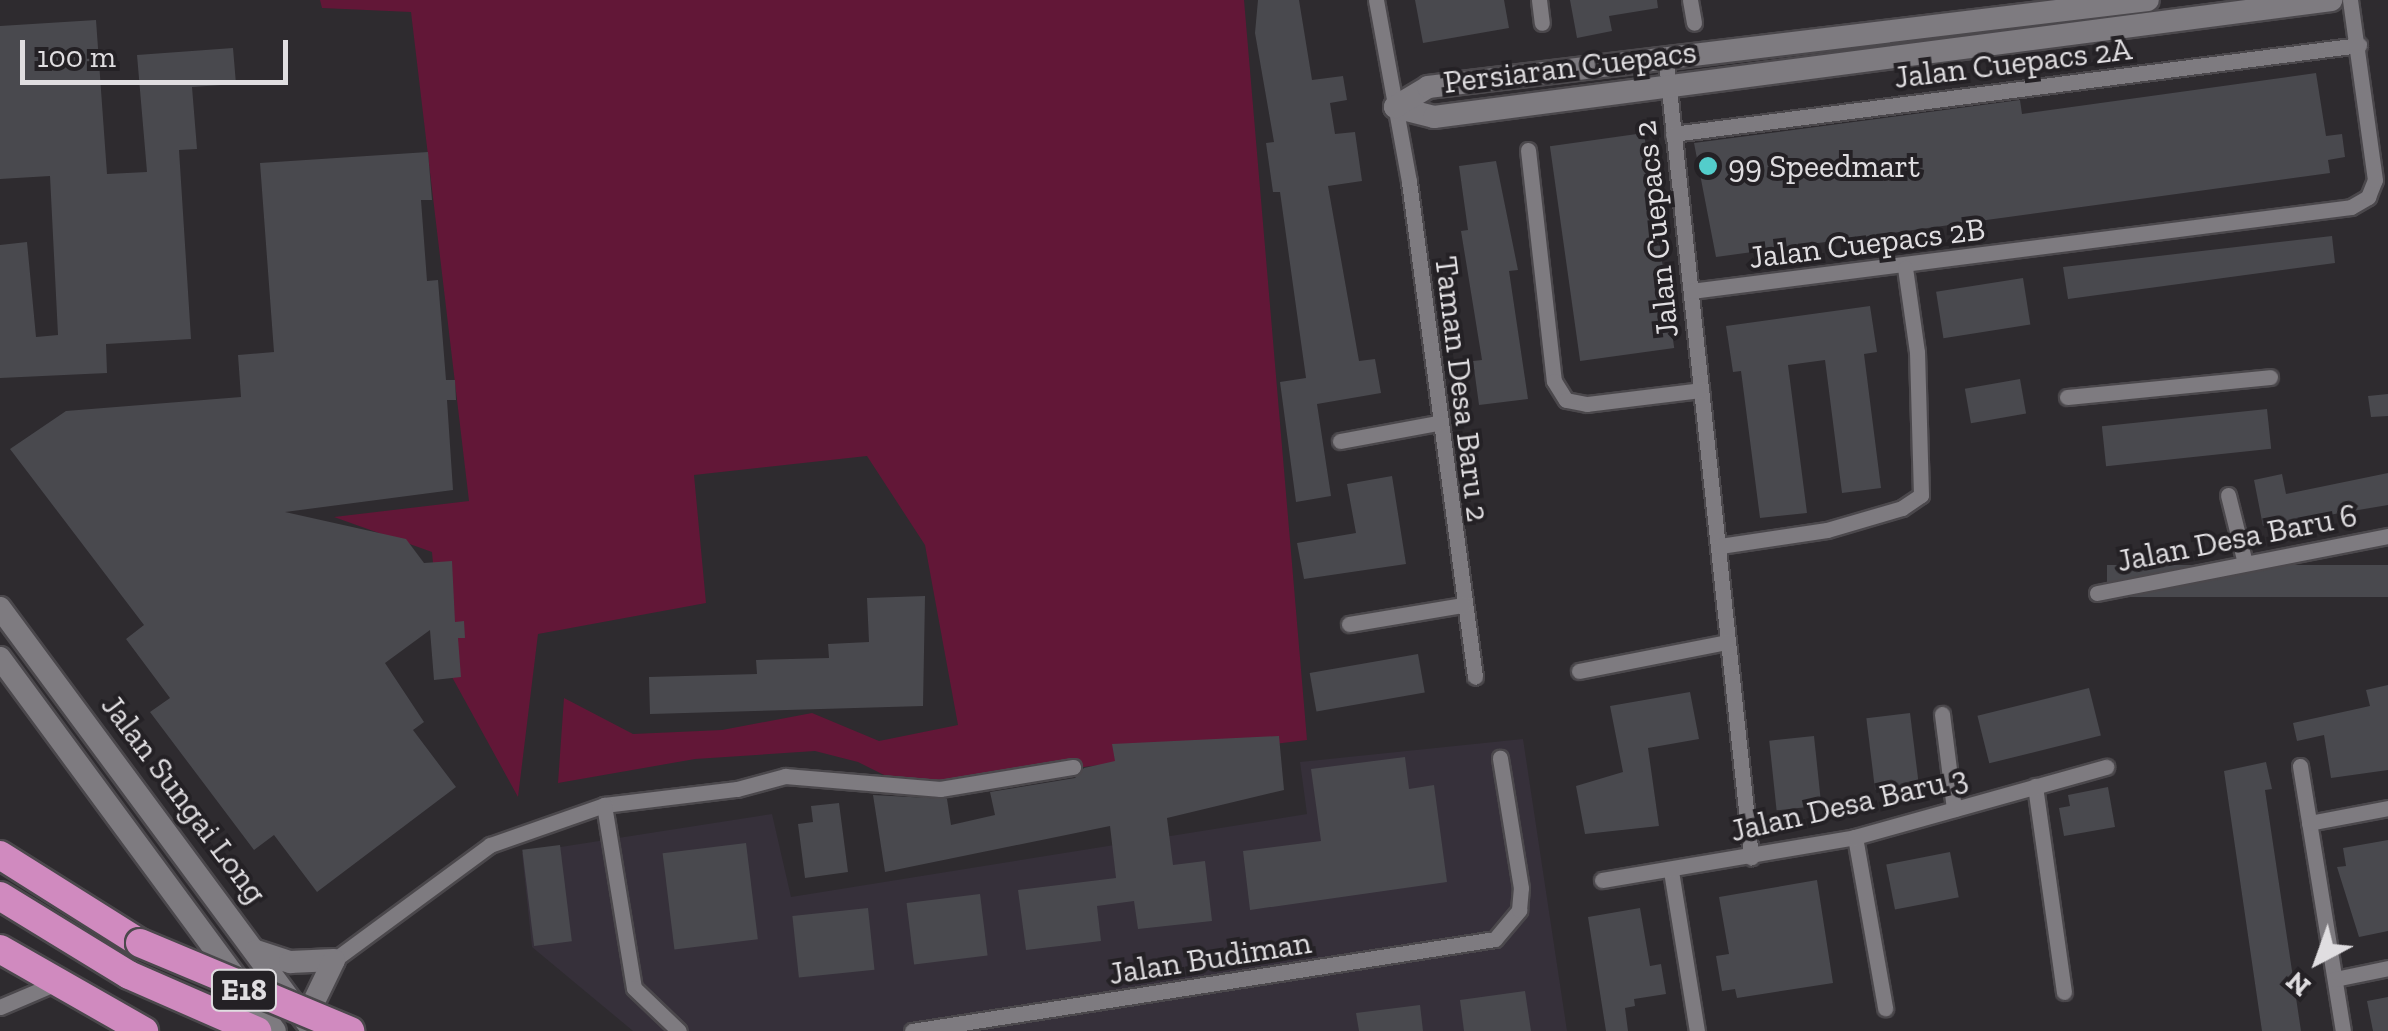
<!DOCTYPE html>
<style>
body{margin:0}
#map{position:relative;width:2388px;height:1031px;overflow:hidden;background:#2e2b2f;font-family:"Zilla Slab",serif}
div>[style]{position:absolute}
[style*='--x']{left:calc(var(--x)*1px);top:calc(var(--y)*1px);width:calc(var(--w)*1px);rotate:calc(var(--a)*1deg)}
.built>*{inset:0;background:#36303a}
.green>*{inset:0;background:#621737}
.building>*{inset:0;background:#49494e;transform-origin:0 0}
.roads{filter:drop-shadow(2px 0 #4b484c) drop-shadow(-2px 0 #4b484c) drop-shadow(0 2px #4b484c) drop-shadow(0 -2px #4b484c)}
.street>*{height:15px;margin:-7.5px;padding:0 7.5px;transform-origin:7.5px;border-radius:7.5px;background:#7e7b80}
.secondary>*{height:22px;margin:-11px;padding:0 11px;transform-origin:11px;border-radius:11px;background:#7e7b80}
.highway>*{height:28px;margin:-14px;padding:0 14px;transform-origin:14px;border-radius:14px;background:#d08abf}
.bridges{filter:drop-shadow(2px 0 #4b484c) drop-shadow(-2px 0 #4b484c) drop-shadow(0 2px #4b484c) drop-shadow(0 -2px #4b484c)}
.highway-bridge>*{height:28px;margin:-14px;padding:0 14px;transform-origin:14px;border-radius:14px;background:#d08abf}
.dots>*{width:28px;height:28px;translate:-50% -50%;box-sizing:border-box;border:5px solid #242125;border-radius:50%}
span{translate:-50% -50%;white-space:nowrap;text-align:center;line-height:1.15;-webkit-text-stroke:8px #242125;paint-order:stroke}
.shield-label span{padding:2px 8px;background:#242125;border:2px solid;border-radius:8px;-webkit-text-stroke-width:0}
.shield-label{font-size:30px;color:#e0dee1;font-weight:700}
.street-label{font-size:32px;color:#e0dee1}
.poi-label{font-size:32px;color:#e0dee1}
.left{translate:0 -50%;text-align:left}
.north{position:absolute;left:2268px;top:911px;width:100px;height:100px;-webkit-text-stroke:8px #242125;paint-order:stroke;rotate:221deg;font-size:28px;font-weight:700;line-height:40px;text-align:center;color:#e0dee1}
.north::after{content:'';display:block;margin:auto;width:35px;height:45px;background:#e0dee1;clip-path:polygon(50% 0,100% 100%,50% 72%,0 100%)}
.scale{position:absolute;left:20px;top:40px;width:268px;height:45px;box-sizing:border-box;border:5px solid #e0dee1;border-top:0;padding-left:12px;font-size:30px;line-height:35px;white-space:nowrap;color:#e0dee1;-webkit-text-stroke:8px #242125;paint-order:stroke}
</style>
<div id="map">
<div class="built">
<i style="clip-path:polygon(1523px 739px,1567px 1031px,633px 1031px,532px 947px,522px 853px,772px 814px,791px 897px,1307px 814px,1300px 762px)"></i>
</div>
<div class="green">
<i style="clip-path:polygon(320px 0,1244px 0,1307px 740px,910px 788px,858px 762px,815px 751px,695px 759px,558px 783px,564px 698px,633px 734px,722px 730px,812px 713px,879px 741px,958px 725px,925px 545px,867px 456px,694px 475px,706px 603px,538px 634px,518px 797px,441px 657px,432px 552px,334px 517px,469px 501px,411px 12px,322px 8px)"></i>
</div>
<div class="building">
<i style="clip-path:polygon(1258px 0,1299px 0,1312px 80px,1343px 76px,1347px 100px,1330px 103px,1335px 134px,1355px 132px,1362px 181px,1328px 186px,1359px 361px,1375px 359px,1381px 393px,1317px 404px,1331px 496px,1296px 502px,1280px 382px,1306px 378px,1280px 192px,1273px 192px,1266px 143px,1274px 142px,1255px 33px)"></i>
<i style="clip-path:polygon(1415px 0,1504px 0,1509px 28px,1423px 43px)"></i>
<i style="clip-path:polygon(1570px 0,1657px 0,1658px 8px,1609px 16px,1612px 31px,1577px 38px)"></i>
<i style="clip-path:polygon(96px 20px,107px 174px,147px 172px,137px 55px,233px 48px,236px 84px,192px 87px,197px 149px,179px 150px,191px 339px,106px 344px,107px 373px,0 378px,0 245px,27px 242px,36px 337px,58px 335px,50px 176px,0 179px,0 26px)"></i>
<i style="clip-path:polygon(2316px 73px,2326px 136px,2342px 134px,2345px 157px,2328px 160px,2330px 173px,1716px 257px,1694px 143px,2020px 100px,2022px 114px)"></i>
<i style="left:1644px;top:133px;width:217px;height:95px;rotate:82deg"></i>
<i style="clip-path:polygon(428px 152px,432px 200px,421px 200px,427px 281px,438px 280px,446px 380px,455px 380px,456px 400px,447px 400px,453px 490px,285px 512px,406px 539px,424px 563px,452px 561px,455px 622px,464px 621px,465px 638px,458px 638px,461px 677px,434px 680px,430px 630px,385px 663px,424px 722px,413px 730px,456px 787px,317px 892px,274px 835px,254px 850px,150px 712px,170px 698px,126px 639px,144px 625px,10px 449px,66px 411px,241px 397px,238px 355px,274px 352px,260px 163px)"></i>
<i style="clip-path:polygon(1496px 161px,1518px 270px,1509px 271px,1528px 399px,1479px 405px,1473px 361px,1482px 360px,1461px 231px,1468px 230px,1459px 166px)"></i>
<i style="clip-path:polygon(2332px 236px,2335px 263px,2068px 299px,2063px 267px)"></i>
<i style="left:2023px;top:278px;width:47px;height:88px;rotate:81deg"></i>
<i style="clip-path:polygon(1870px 306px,1877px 352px,1864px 354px,1881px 488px,1842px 493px,1825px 360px,1788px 365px,1807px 513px,1760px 518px,1741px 371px,1733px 372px,1726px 326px)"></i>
<i style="left:2020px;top:379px;width:35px;height:56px;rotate:80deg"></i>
<i style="clip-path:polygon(2388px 394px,2388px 416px,2371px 417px,2368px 396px)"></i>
<i style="left:2267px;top:409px;width:40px;height:166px;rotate:84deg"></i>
<i style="clip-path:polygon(2388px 473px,2388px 505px,2263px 526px,2254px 480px,2282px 474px,2286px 494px)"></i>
<i style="clip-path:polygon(1392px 476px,1406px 564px,1304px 579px,1297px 543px,1356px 533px,1347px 484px)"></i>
<i style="left:2388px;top:565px;width:32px;height:281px;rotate:90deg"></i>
<i style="clip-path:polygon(925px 596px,923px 706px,650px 714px,649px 677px,757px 674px,756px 660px,829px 658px,828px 644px,869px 642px,867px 598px)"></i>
<i style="left:1418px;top:654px;width:39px;height:110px;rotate:80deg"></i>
<i style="clip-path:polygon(2388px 685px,2388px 770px,2331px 778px,2324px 735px,2297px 741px,2293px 723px,2370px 706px,2366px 690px)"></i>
<i style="left:2089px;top:688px;width:49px;height:115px;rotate:76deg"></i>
<i style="clip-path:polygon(1690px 692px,1699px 739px,1648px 748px,1659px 826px,1585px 834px,1576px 786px,1623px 772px,1610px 706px)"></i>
<i style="left:1910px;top:713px;width:72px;height:44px;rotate:83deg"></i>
<i style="clip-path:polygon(1279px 736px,1284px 790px,1167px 818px,1173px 865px,1205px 861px,1212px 921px,1138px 929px,1134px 901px,1097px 906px,1101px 941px,1026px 950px,1018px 890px,1116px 878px,1110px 826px,885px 872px,873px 795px,947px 799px,951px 825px,995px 815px,990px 792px,1075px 778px,1084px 768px,1115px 761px,1112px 744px)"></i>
<i style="left:1814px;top:736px;width:70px;height:45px;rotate:84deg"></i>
<i style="clip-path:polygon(1405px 757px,1409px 789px,1434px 785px,1447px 882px,1250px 910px,1243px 851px,1321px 841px,1311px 769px)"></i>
<i style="clip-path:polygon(2266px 762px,2272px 789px,2265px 790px,2301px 1031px,2262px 1031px,2224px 771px)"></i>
<i style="clip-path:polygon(2108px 787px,2115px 827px,2064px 836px,2059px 808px,2070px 806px,2068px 795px)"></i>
<i style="clip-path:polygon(839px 803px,848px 872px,805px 878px,798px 824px,813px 822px,811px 806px)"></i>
<i style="clip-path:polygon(2388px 840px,2388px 931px,2359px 937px,2337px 867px,2346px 866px,2343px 848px)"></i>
<i style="left:746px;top:843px;width:97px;height:84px;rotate:83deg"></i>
<i style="left:560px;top:845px;width:97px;height:38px;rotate:83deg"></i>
<i style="left:1950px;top:852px;width:46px;height:65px;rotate:79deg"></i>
<i style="clip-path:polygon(1817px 880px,1833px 983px,1737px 998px,1735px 989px,1722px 991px,1716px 956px,1729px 954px,1719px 897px)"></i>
<i style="left:980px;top:894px;width:62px;height:74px;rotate:83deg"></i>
<i style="left:868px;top:908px;width:62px;height:76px;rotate:84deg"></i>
<i style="clip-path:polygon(1640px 908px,1650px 966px,1661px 964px,1666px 994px,1634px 999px,1635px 1006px,1625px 1008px,1628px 1031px,1606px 1031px,1588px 917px)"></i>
<i style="clip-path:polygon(1525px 991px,1531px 1031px,1464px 1031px,1460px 1000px)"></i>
<i style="clip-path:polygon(2388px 997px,2388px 1031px,2373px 1031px,2367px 1001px)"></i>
<i style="clip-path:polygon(1420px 1005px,1423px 1031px,1359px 1031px,1356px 1013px)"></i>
</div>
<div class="roads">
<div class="street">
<i style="--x:1376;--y:0;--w:185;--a:79.7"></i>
<i style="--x:1409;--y:182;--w:499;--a:82.4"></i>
<i style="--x:1539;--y:0;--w:23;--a:83"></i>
<i style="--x:1690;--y:0;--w:23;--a:80"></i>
<i style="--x:1666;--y:61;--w:801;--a:83.9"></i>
<i style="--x:1673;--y:134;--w:692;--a:-7.39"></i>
<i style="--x:1528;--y:150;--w:232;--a:83.6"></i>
<i style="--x:1554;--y:381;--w:22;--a:58"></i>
<i style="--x:1566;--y:400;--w:21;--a:11"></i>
<i style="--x:1587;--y:404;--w:115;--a:-7"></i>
<i style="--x:1691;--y:291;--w:665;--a:-7.25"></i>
<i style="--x:2351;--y:207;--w:20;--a:-30"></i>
<i style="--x:2368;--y:197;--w:18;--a:-68"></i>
<i style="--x:2375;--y:180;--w:182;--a:-97.9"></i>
<i style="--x:2067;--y:397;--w:204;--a:-5.6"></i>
<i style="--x:1340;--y:441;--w:99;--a:-10.5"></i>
<i style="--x:2228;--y:495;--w:70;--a:76"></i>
<i style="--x:1720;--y:546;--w:108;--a:-8.5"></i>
<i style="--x:1827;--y:530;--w:78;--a:-16.3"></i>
<i style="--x:1902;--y:508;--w:23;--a:-34"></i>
<i style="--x:1921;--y:495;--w:143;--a:-91.6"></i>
<i style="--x:1917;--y:352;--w:85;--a:-98.1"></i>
<i style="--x:2097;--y:593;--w:297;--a:-11.1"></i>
<i style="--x:1349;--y:624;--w:116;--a:-9.5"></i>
<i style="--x:1579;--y:671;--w:151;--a:-11.1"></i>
<i style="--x:1942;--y:714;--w:96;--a:82.8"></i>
<i style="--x:2300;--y:766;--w:268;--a:80.8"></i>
<i style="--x:2035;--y:786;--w:208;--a:82"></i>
<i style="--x:604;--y:805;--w:134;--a:-6.9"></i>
<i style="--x:737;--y:789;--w:50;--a:-15.2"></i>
<i style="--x:785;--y:776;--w:156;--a:4.8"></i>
<i style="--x:940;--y:789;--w:135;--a:-9.4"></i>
<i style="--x:2309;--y:823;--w:80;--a:-10.8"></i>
<i style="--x:1855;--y:837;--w:174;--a:80"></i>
<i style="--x:1671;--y:871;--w:162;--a:80.8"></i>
<i style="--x:1602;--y:880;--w:257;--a:-9.6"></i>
<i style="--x:1855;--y:837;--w:261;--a:-15.6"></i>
<i style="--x:334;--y:960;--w:194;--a:-36.4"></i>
<i style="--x:490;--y:845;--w:121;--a:-19.3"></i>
<i style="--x:604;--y:805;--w:185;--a:80.7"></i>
<i style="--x:634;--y:988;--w:62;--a:43.7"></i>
<i style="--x:2335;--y:979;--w:54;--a:-11.7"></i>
<i style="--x:0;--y:1007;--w:59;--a:-23.1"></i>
<i style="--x:912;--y:1031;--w:590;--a:-8.97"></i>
<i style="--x:1495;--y:939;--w:38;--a:-50"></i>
<i style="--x:1519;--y:910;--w:22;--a:-85"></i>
<i style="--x:1521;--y:888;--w:132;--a:-99.2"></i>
</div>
<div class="secondary">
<i style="--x:1395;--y:107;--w:40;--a:14.4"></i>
<i style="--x:1434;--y:117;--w:905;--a:-7.43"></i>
<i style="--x:1395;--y:107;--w:39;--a:-31"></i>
<i style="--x:1428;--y:87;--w:725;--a:-6.89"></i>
<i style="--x:0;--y:608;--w:526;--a:53.5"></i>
<i style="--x:0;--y:658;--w:463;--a:53.6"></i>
<i style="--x:256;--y:951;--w:36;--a:18"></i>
<i style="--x:290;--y:962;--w:44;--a:-2.6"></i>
<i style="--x:306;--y:1018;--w:64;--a:-64.2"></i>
</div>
<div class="highway">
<i style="--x:0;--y:855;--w:165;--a:32.2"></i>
<i style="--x:0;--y:896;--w:151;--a:31.5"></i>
<i style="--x:129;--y:975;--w:140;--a:23.6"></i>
<i style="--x:0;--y:949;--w:166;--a:29.7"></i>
</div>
</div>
<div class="bridges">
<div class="highway-bridge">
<i style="--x:140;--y:943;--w:228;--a:22.7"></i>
</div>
</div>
<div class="dots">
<i style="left:1708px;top:166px;background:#53cdcb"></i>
</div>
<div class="shield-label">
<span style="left:244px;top:990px">E18</span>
</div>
<div class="street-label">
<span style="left:2013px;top:63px;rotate:-7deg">Jalan Cuepacs 2A</span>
<span style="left:1570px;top:67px;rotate:-7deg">Persiaran Cuepacs</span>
<span style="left:1656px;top:229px;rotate:-96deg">Jalan Cuepacs 2</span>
<span style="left:1867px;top:243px;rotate:-7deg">Jalan Cuepacs 2B</span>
<span style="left:1462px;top:389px;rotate:83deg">Taman Desa Baru 2</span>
<span style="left:2237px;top:538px;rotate:-11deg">Jalan Desa Baru 6</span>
<span style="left:184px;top:799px;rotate:53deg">Jalan Sungai Long</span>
<span style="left:1849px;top:804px;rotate:-13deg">Jalan Desa Baru 3</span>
<span style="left:1210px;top:958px;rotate:-9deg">Jalan Budiman</span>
</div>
<div class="poi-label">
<span class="left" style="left:1728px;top:166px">99 Speedmart</span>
</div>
<div class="north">N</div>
<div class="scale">100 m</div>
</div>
